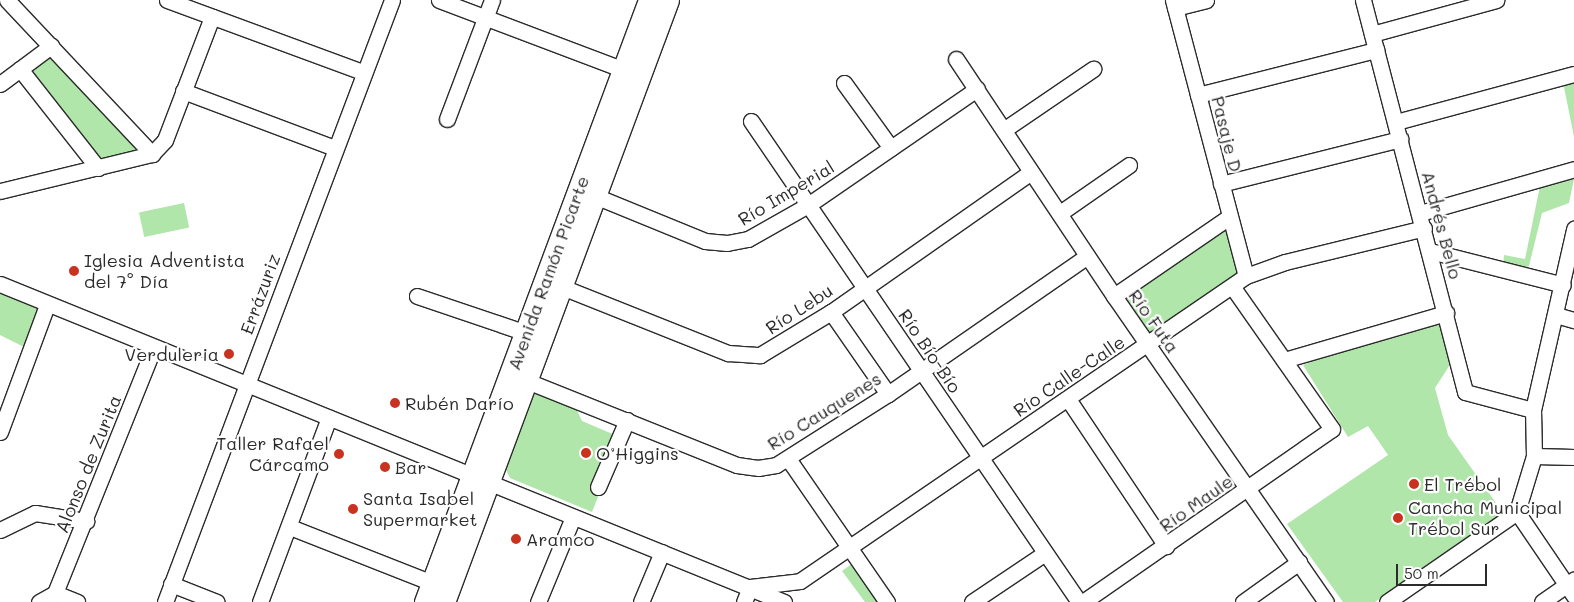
<!DOCTYPE html>
<meta charset="utf-8">
<style>
body{margin:0}
#map{position:relative;width:1574px;height:602px;overflow:hidden;background:#fff;font-family:Mali,sans-serif}
div>[style]{position:absolute}
[style*='--x']{left:calc(var(--x)*1px);top:calc(var(--y)*1px);width:calc(var(--w)*1px);rotate:calc(var(--a)*1deg)}
.green>*{inset:0;background:#b0e6a9;transform-origin:0 0}
.roads{filter:drop-shadow(1px 0 #2b2b2b) drop-shadow(-1px 0 #2b2b2b) drop-shadow(0 1px #2b2b2b) drop-shadow(0 -1px #2b2b2b)}
.minor>*{height:15px;margin:-7.5px;padding:0 7.5px;transform-origin:7.5px;border-radius:7.5px;background:#fff}
.highway>*{height:21px;margin:-10.5px;padding:0 10.5px;transform-origin:10.5px;border-radius:10.5px;background:#fff}
.dots>*{width:14px;height:14px;translate:-50% -50%;box-sizing:border-box;border:2px solid #fff;border-radius:50%}
span{translate:-50% -50%;white-space:nowrap;text-align:center;line-height:1.15;-webkit-text-stroke:4.5px #fff;paint-order:stroke}
.street-label{font-size:18px;color:#2b2b2b}
.poi-label{font-size:18px;color:#2b2b2b}
.left{translate:0 -50%;text-align:left}
.right{translate:-100% -50%;text-align:right}
.scale{position:absolute;left:1396px;top:564px;width:91px;height:22px;box-sizing:border-box;border:2px solid #2b2b2b;border-top:0;padding-left:6px;font-size:15px;line-height:18px;white-space:nowrap;color:#2b2b2b;-webkit-text-stroke:4px #fff;paint-order:stroke}
</style>
<div id="map">
<div class="green">
<i style="clip-path:polygon(52px 51px,144px 151px,97px 162px,24px 72px)"></i>
<i style="clip-path:polygon(1574px 79px,1574px 137px,1563px 82px)"></i>
<i style="clip-path:polygon(1567px 177px,1574px 179px,1569px 203px,1542px 213px,1529px 266px,1522px 269px,1503px 265px,1504px 255px,1525px 259px,1540px 186px)"></i>
<i style="left:184px;top:203px;width:25px;height:46px;rotate:78deg"></i>
<i style="clip-path:polygon(1227px 225px,1239px 272px,1147px 338px,1120px 297px)"></i>
<i style="clip-path:polygon(0 290px,41px 307px,24px 347px,0 335px)"></i>
<i style="clip-path:polygon(1439px 324px,1444px 326px,1453px 360px,1435px 388px,1448px 435px,1503px 513px,1375px 602px,1343px 602px,1287px 524px,1388px 455px,1368px 426px,1348px 437px,1303px 365px,1352px 346px)"></i>
<i style="clip-path:polygon(542px 390px,574px 404px,582px 421px,615px 435px,600px 492px,592px 512px,510px 478px,505px 468px,532px 395px)"></i>
<i style="clip-path:polygon(856px 561px,885px 602px,865px 602px,842px 571px)"></i>
</div>
<div class="roads">
<div class="minor">
<i style="--x:7;--y:0;--w:212;--a:46.7"></i>
<i style="--x:167;--y:0;--w:209;--a:20.2"></i>
<i style="--x:439;--y:0;--w:198;--a:20.7"></i>
<i style="--x:1173;--y:0;--w:285;--a:75.2"></i>
<i style="--x:1363;--y:0;--w:405;--a:75.4"></i>
<i style="--x:1465;--y:392;--w:70;--a:14.8"></i>
<i style="--x:1175;--y:8;--w:32;--a:-14"></i>
<i style="--x:1372;--y:34;--w:129;--a:-15.3"></i>
<i style="--x:956;--y:59;--w:285;--a:56.3"></i>
<i style="--x:1114;--y:296;--w:372;--a:55.3"></i>
<i style="--x:20;--y:69;--w:126;--a:51.8"></i>
<i style="--x:844;--y:83;--w:80;--a:54.1"></i>
<i style="--x:0;--y:84;--w:64;--a:-36.7"></i>
<i style="--x:183;--y:91;--w:162;--a:20.6"></i>
<i style="--x:1198;--y:95;--w:184;--a:-14.2"></i>
<i style="--x:447;--y:119;--w:127;--a:-69.3"></i>
<i style="--x:751;--y:121;--w:582;--a:55.71"></i>
<i style="--x:1396;--y:122;--w:184;--a:-15.1"></i>
<i style="--x:1005;--y:129;--w:107;--a:-34.3"></i>
<i style="--x:152;--y:154;--w:19;--a:-47"></i>
<i style="--x:165;--y:140;--w:132;--a:-69.1"></i>
<i style="--x:1221;--y:184;--w:185;--a:-14.1"></i>
<i style="--x:0;--y:191;--w:156;--a:-13.7"></i>
<i style="--x:595;--y:196;--w:119;--a:22.2"></i>
<i style="--x:705;--y:241;--w:22;--a:5"></i>
<i style="--x:727;--y:243;--w:21;--a:-11"></i>
<i style="--x:748;--y:239;--w:69;--a:-29.5"></i>
<i style="--x:808;--y:205;--w:205;--a:-34.5"></i>
<i style="--x:1060;--y:213;--w:84;--a:-34.8"></i>
<i style="--x:1420;--y:213;--w:160;--a:-15.9"></i>
<i style="--x:1430;--y:251;--w:137;--a:14.3"></i>
<i style="--x:0;--y:284;--w:846;--a:22.08"></i>
<i style="--x:562;--y:287;--w:179;--a:21.7"></i>
<i style="--x:728;--y:353;--w:32;--a:4"></i>
<i style="--x:760;--y:355;--w:83;--a:-31.2"></i>
<i style="--x:831;--y:312;--w:244;--a:-35"></i>
<i style="--x:417;--y:296;--w:115;--a:18.7"></i>
<i style="--x:1114;--y:296;--w:140;--a:-34.5"></i>
<i style="--x:831;--y:312;--w:100;--a:55.2"></i>
<i style="--x:1556;--y:315;--w:19;--a:16"></i>
<i style="--x:1284;--y:360;--w:169;--a:-16.2"></i>
<i style="--x:527;--y:381;--w:226;--a:21.8"></i>
<i style="--x:737;--y:465;--w:21;--a:8"></i>
<i style="--x:758;--y:468;--w:18;--a:-9"></i>
<i style="--x:776;--y:465;--w:133;--a:-32.4"></i>
<i style="--x:888;--y:394;--w:242;--a:-34.7"></i>
<i style="--x:1068;--y:399;--w:177;--a:56.3"></i>
<i style="--x:0;--y:432;--w:135;--a:-69.7"></i>
<i style="--x:1534;--y:456;--w:40;--a:1.4"></i>
<i style="--x:789;--y:460;--w:173;--a:55.4"></i>
<i style="--x:598;--y:487;--w:73;--a:-66.6"></i>
<i style="--x:1517;--y:512;--w:59;--a:-73.1"></i>
<i style="--x:1534;--y:456;--w:46;--a:-91.2"></i>
<i style="--x:1533;--y:410;--w:186;--a:-77.2"></i>
<i style="--x:1517;--y:512;--w:102;--a:55.8"></i>
<i style="--x:290;--y:527;--w:153;--a:21.5"></i>
<i style="--x:0;--y:530;--w:39;--a:-26"></i>
<i style="--x:35;--y:513;--w:52;--a:8.9"></i>
<i style="--x:171;--y:584;--w:49;--a:21.4"></i>
<i style="--x:55;--y:593;--w:263;--a:-68.1"></i>
<i style="--x:55;--y:593;--w:24;--a:22"></i>
<i style="--x:39;--y:602;--w:18;--a:-29"></i>
<i style="--x:165;--y:602;--w:643;--a:-69.34"></i>
<i style="--x:260;--y:602;--w:197;--a:-69.5"></i>
<i style="--x:538;--y:602;--w:92;--a:-67.6"></i>
<i style="--x:641;--y:602;--w:54;--a:-67.2"></i>
<i style="--x:744;--y:602;--w:16;--a:-68"></i>
<i style="--x:750;--y:587;--w:50;--a:-6.8"></i>
<i style="--x:800;--y:581;--w:540;--a:-34.37"></i>
<i style="--x:1246;--y:276;--w:41;--a:-19.7"></i>
<i style="--x:1285;--y:262;--w:143;--a:-13.7"></i>
<i style="--x:972;--y:602;--w:88;--a:-33.9"></i>
<i style="--x:1083;--y:602;--w:303;--a:-34.8"></i>
<i style="--x:1332;--y:429;--w:174;--a:-125"></i>
<i style="--x:1243;--y:602;--w:69;--a:-35.5"></i>
<i style="--x:1387;--y:602;--w:158;--a:-34.7"></i>
<i style="--x:1542;--y:602;--w:39;--a:-35"></i>
</div>
<div class="highway">
<i style="--x:425;--y:602;--w:642;--a:-69.59"></i>
<i style="--x:444;--y:602;--w:642;--a:-69.59"></i>
</div>
</div>
<div class="dots">
<i style="left:74px;top:271px;background:#c8321e"></i>
<i style="left:229px;top:354px;background:#c8321e"></i>
<i style="left:395px;top:403px;background:#c8321e"></i>
<i style="left:586px;top:453px;background:#c8321e"></i>
<i style="left:339px;top:454px;background:#c8321e"></i>
<i style="left:385px;top:467px;background:#c8321e"></i>
<i style="left:1414px;top:484px;background:#c8321e"></i>
<i style="left:353px;top:509px;background:#c8321e"></i>
<i style="left:1398px;top:518px;background:#c8321e"></i>
<i style="left:516px;top:539px;background:#c8321e"></i>
</div>
<div class="street-label">
<span style="left:1227px;top:134px;rotate:76deg">Pasaje D</span>
<span style="left:786px;top:193px;rotate:-31deg">Río Imperial</span>
<span style="left:1442px;top:225px;rotate:75deg">Andrés Bello</span>
<span style="left:548px;top:273px;rotate:-70deg">Avenida Ramón Picarte</span>
<span style="left:260px;top:294px;rotate:-70deg">Errázuriz</span>
<span style="left:799px;top:309px;rotate:-33deg">Río Lebu</span>
<span style="left:1154px;top:321px;rotate:55deg">Río Futa</span>
<span style="left:930px;top:351px;rotate:56deg">Río Bío-Bío</span>
<span style="left:1069px;top:376px;rotate:-34deg">Río Calle-Calle</span>
<span style="left:824px;top:411px;rotate:-32deg">Río Cauquenes</span>
<span style="left:88px;top:464px;rotate:-68deg">Alonso de Zurita</span>
<span style="left:1196px;top:503px;rotate:-35deg">Río Maule</span>
</div>
<div class="poi-label">
<span class="left" style="left:84px;top:271px">Iglesia Adventista<br>del 7° Día</span>
<span class="right" style="left:219px;top:354px">Verduleria</span>
<span class="left" style="left:405px;top:403px">Rubén Darío</span>
<span class="right" style="left:329px;top:454px">Taller Rafael<br>Cárcamo</span>
<span class="left" style="left:596px;top:453px">O’Higgins</span>
<span class="left" style="left:395px;top:467px">Bar</span>
<span class="left" style="left:1424px;top:484px">El Trébol</span>
<span class="left" style="left:363px;top:509px">Santa Isabel<br>Supermarket</span>
<span class="left" style="left:1408px;top:518px">Cancha Municipal<br>Trébol Sur</span>
<span class="left" style="left:526px;top:539px">Aramco</span>
</div>
<div class="scale">50 m</div>
</div>
